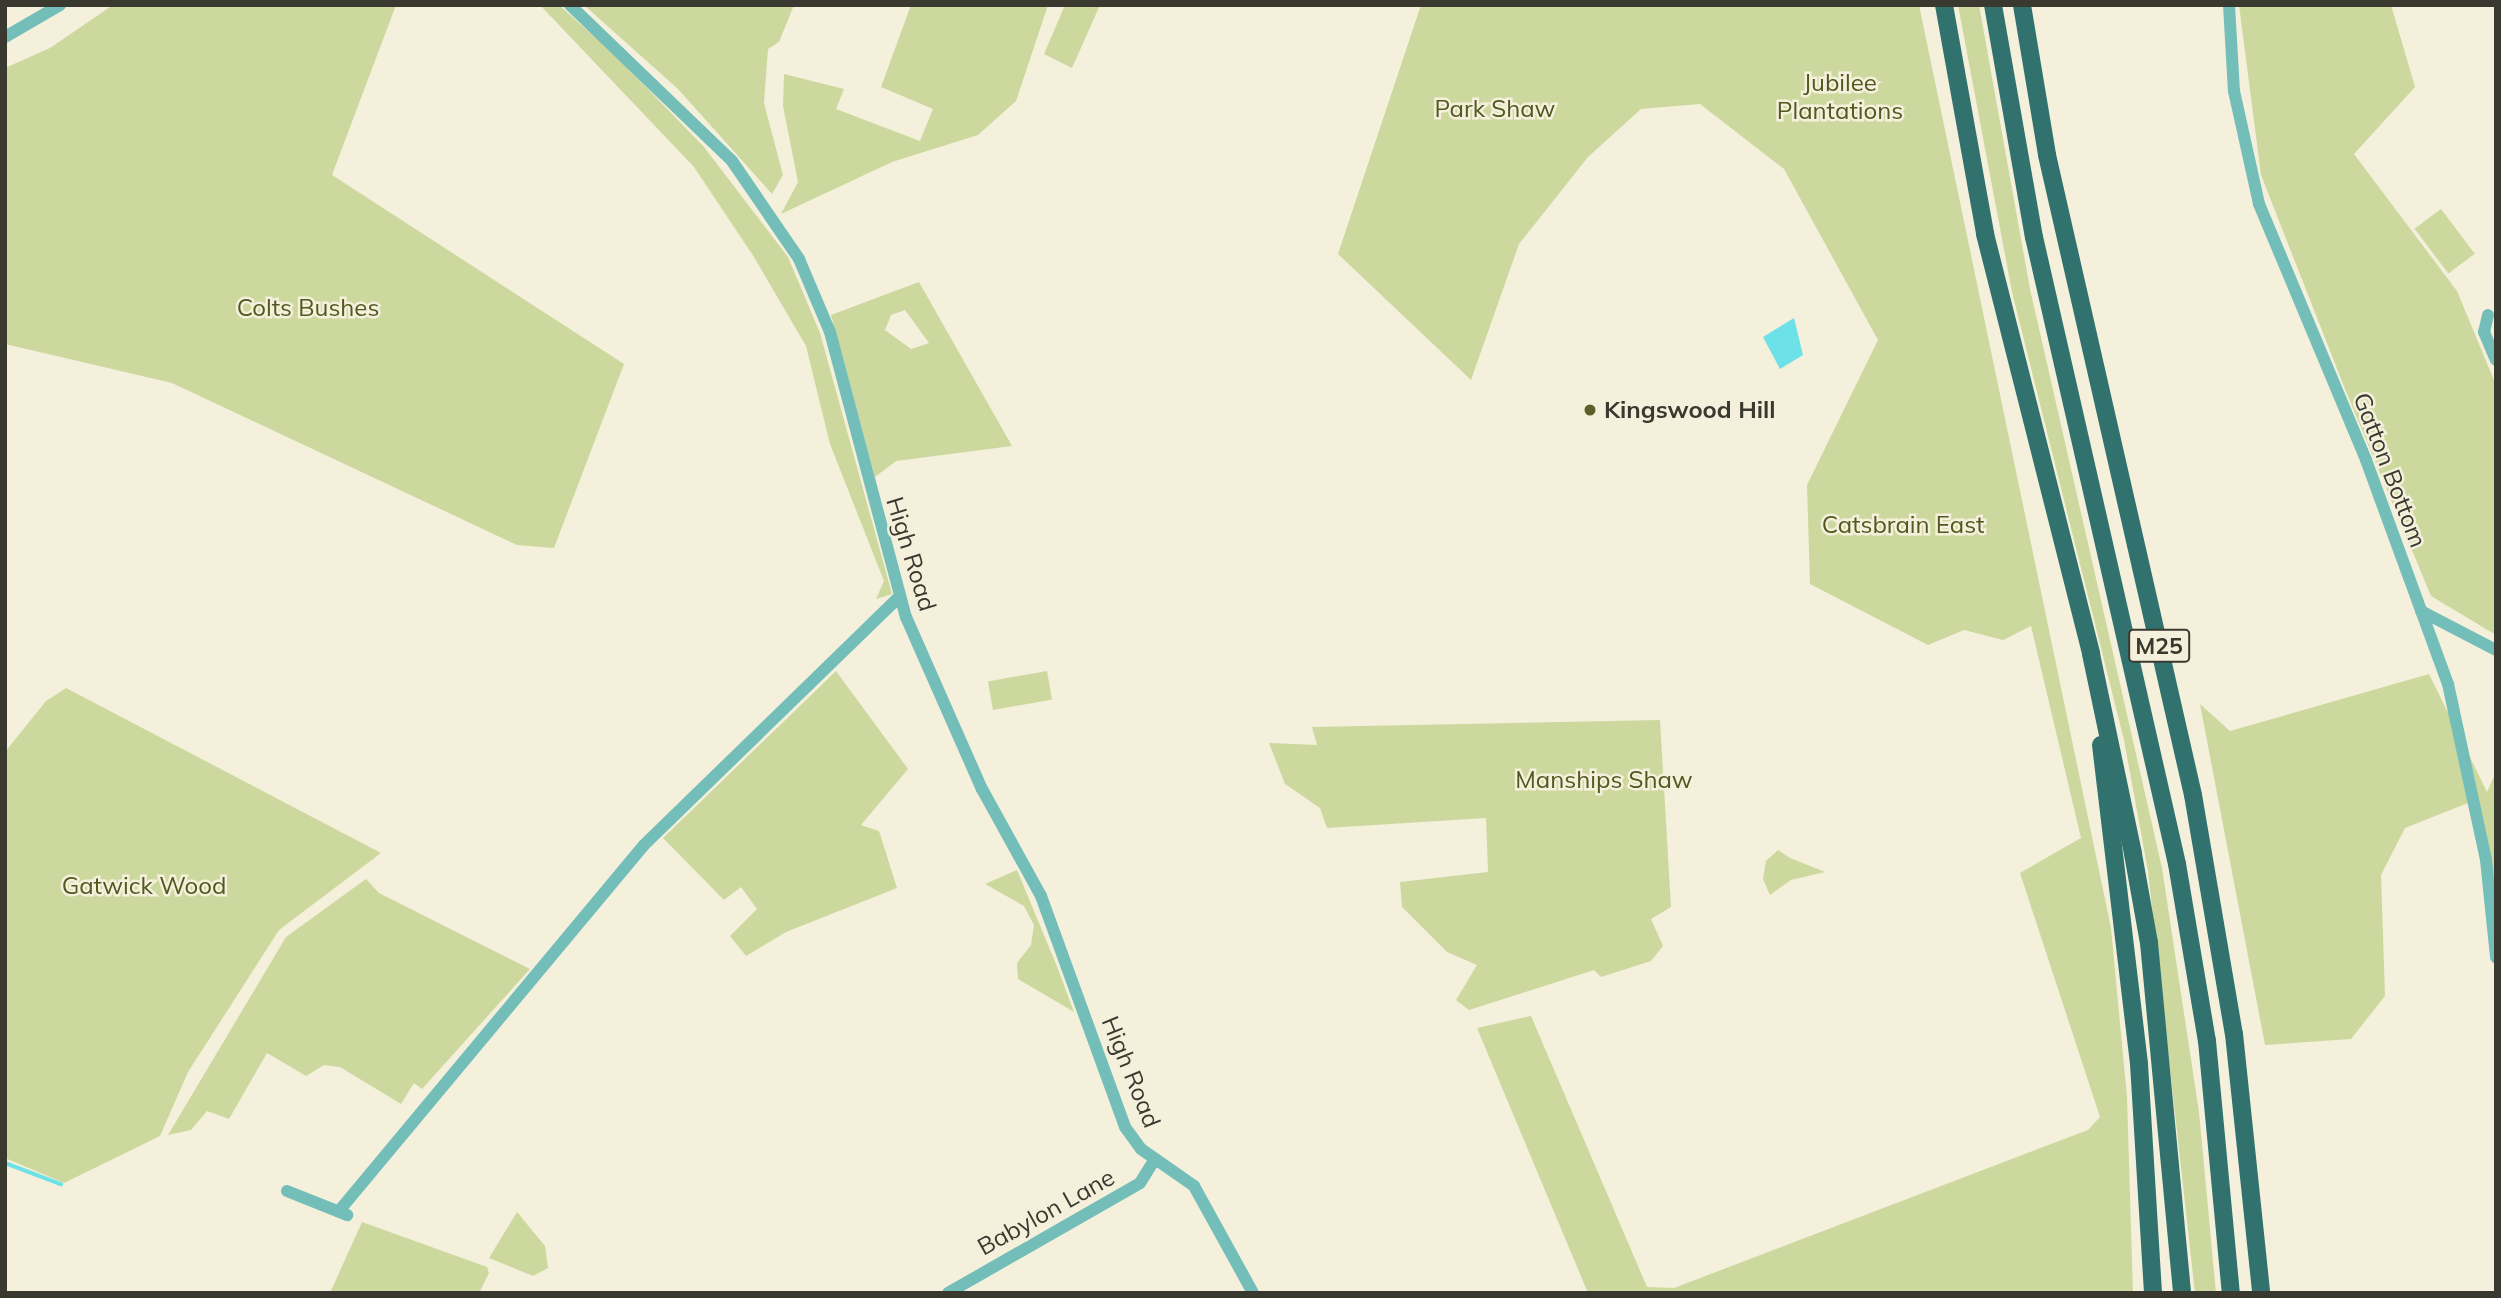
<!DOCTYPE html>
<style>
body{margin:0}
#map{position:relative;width:2501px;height:1298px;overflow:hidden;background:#f4f0db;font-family:Mulish,sans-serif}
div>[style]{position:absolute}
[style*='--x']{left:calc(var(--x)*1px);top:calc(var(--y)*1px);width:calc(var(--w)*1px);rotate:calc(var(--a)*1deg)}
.green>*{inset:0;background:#cdd89f;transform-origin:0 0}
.water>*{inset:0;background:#6ce1e7}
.stream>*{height:3.5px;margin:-1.75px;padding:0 1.75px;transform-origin:1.75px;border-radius:1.75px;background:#6ce1e7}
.minor>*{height:12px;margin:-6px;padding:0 6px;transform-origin:6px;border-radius:6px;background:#74beba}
.highway>*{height:18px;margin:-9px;padding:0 9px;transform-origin:9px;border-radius:9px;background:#31726e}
.dots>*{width:19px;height:19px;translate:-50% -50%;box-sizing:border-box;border:4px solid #f4f0db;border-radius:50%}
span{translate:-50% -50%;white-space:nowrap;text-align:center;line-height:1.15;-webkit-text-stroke:5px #f4f0db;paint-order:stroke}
.shield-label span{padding:2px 5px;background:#f4f0db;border:2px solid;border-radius:5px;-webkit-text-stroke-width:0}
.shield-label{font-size:23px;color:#3a3930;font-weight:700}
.park-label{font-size:24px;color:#50591e}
.poi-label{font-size:24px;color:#3a3930;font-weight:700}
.left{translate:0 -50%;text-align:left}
.street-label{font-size:24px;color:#3a3930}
.frame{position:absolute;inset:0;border:7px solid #3a3930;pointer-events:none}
</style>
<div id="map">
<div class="green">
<i style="clip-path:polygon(113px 5px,396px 5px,332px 175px,624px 364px,554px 548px,517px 545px,172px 383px,5px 344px,5px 68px,50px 48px)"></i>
<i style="clip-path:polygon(540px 5px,559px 5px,617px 57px,704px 147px,788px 257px,820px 333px,892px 594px,876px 599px,884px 581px,830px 444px,806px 346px,754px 257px,694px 167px)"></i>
<i style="clip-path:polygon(584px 5px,794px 5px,779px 42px,768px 49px,764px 103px,783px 175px,772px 194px,678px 89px)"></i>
<i style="clip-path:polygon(911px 5px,1048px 5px,1016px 101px,978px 135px,892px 162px,781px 214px,798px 182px,783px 106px,784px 74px,844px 89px,836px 109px,920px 141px,933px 109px,881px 87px)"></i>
<i style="clip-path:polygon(1065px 5px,1100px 5px,1072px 68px,1044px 54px)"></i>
<i style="clip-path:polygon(1421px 5px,1919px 5px,2111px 928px,2127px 1097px,2133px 1293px,1588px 1293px,1477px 1028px,1531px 1016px,1647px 1287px,1674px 1288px,2088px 1130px,2100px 1117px,2020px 873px,2081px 838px,2031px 626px,2003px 640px,1964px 630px,1928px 645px,1810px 584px,1807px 485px,1878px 340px,1784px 169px,1700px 104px,1641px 109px,1588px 157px,1519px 244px,1471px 380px,1338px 254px)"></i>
<i style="clip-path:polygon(1958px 5px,1979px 5px,2030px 289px,2162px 868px,2199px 1112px,2216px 1293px,2195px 1293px,2148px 871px,2124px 740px,2012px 292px)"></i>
<i style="clip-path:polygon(2239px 5px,2391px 5px,2415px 87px,2354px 154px,2457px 291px,2496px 385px,2496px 635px,2431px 596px,2345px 389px,2261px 175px)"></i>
<i style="left:2441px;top:209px;width:56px;height:33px;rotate:53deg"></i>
<i style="clip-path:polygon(evenodd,919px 282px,1012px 446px,896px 461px,875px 477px,831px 315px,919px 282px,905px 310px,929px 343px,911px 349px,885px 330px,891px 315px,905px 310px)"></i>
<i style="clip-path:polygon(836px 671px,908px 769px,861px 825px,879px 831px,897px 888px,786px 932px,746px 956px,730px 936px,757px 909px,741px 887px,724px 900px,663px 838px)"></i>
<i style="left:1047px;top:671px;width:29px;height:60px;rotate:80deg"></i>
<i style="clip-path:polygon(2429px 674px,2487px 792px,2496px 772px,2496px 900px,2478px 799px,2405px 828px,2381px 875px,2385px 996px,2351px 1039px,2265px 1045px,2200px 704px,2230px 731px)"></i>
<i style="clip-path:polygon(66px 688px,381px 853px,279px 930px,188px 1072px,160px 1136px,64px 1183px,5px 1158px,5px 752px,46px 701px)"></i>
<i style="clip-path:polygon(1660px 720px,1671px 907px,1651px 919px,1663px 946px,1651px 961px,1601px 977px,1594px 970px,1469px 1010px,1456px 1000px,1477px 965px,1447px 952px,1402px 907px,1400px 882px,1488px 872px,1486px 818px,1327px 828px,1320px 808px,1285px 784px,1269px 743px,1317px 745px,1312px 727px)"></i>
<i style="clip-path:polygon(1778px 850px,1790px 858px,1825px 872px,1791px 880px,1770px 895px,1763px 879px,1766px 861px)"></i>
<i style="clip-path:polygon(1017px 870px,1058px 969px,1074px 1012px,1018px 979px,1017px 963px,1031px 945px,1034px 925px,1024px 906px,985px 884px)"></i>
<i style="clip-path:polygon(366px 879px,379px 893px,530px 969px,422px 1089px,414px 1083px,401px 1104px,340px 1067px,324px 1065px,306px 1076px,267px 1053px,229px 1119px,207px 1111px,191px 1130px,168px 1135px,286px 937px)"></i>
<i style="clip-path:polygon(517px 1212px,545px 1246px,548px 1268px,533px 1276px,489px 1258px)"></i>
<i style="clip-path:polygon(362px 1222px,487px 1267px,489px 1273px,479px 1293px,330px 1293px)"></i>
</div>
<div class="water">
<i style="clip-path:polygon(1794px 318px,1803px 355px,1780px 369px,1763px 337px)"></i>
</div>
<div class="stream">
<i style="--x:5;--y:1163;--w:60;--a:20.6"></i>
</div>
<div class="minor">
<i style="--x:570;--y:5;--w:225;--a:43.9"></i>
<i style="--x:732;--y:161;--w:119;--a:55.6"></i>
<i style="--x:799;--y:259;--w:79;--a:67"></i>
<i style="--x:830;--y:332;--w:295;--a:75.1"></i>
<i style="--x:906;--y:617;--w:188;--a:66.2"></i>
<i style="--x:982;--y:789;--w:122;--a:61.1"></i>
<i style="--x:1041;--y:896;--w:246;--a:70"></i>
<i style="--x:1125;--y:1127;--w:27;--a:54"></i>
<i style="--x:1141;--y:1149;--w:65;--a:34.9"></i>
<i style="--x:1194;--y:1186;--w:122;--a:61.1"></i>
<i style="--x:2229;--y:5;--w:86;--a:86.7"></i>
<i style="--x:2234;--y:91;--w:116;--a:77.5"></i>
<i style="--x:2259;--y:204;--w:277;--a:67.3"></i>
<i style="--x:2366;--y:460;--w:239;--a:69.9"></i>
<i style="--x:2448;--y:684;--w:180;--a:77.8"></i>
<i style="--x:2486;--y:860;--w:98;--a:84.1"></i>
<i style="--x:5;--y:37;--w:64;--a:-30.2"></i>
<i style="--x:2488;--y:315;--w:17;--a:103"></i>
<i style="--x:2484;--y:332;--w:30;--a:67"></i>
<i style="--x:2421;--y:611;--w:85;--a:27.5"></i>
<i style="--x:287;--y:1191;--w:65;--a:21.8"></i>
<i style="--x:339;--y:1211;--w:476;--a:-50.2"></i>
<i style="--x:644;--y:845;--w:357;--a:-44.2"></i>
<i style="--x:948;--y:1293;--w:221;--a:-29.8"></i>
<i style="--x:1140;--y:1183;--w:28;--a:-58"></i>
</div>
<div class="highway">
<i style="--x:1944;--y:5;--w:233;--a:79.8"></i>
<i style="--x:1985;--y:234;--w:433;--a:75.8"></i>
<i style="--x:2091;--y:654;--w:204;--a:78.1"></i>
<i style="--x:2133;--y:854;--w:90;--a:79.8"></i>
<i style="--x:2149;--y:943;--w:352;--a:84.6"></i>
<i style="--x:1993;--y:5;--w:236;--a:80"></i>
<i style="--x:2034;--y:237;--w:643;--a:77.15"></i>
<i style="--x:2177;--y:864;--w:180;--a:80.4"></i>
<i style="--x:2207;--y:1041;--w:253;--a:84.6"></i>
<i style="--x:2022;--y:5;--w:152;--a:80.5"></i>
<i style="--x:2047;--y:155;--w:656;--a:77.15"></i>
<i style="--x:2193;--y:795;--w:242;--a:80.3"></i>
<i style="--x:2234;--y:1034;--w:260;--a:84"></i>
<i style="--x:2101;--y:745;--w:321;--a:83.2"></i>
<i style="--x:2139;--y:1064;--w:229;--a:86.5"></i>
</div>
<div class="dots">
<i style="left:1590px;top:410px;background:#5e5e2b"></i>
</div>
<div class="shield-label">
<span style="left:2159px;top:646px">M25</span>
</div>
<div class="park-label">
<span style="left:1840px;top:97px">Jubilee<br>Plantations</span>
<span style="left:1495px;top:109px">Park Shaw</span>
<span style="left:308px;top:308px">Colts Bushes</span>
<span style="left:1903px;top:525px">Catsbrain East</span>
<span style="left:1604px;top:780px">Manships Shaw</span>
<span style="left:144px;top:886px">Gatwick Wood</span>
</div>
<div class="poi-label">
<span class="left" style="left:1604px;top:410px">Kingswood Hill</span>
</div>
<div class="street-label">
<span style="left:2390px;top:470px;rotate:69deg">Gatton Bottom</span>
<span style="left:911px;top:554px;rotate:73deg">High Road</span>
<span style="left:1131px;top:1072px;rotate:68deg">High Road</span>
<span style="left:1046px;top:1212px;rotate:-29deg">Babylon Lane</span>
</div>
<div class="frame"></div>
</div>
